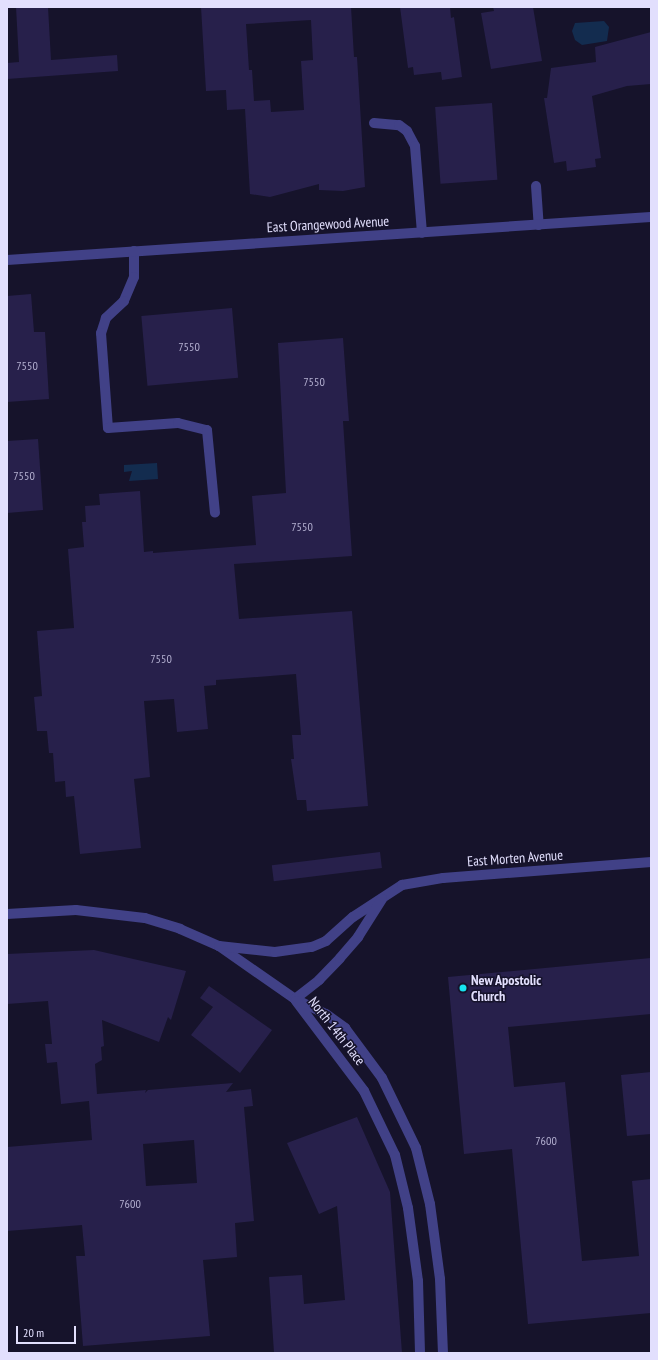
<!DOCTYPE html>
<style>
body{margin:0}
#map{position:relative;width:658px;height:1360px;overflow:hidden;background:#16132b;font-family:"PT Sans Narrow",sans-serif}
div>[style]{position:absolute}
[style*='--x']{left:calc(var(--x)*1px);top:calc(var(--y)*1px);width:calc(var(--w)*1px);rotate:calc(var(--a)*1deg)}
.water>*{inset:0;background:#132c4f}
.building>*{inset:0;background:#27204b;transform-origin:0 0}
.service>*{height:10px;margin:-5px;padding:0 5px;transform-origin:5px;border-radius:5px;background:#414187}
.minor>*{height:10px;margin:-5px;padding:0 5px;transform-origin:5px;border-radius:5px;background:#414187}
.dots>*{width:11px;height:11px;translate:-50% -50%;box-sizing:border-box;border:2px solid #16132b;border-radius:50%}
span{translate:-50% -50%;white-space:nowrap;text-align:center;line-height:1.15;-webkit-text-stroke:3px #16132b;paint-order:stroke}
.number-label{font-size:12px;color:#b3afd0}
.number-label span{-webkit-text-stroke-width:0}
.street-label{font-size:14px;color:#e2dffd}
.poi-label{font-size:14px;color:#e2dffd;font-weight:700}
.left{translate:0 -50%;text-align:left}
.frame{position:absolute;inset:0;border:8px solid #e2dffd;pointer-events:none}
.scale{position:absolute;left:16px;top:1326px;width:60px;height:18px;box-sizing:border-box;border:2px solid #e2dffd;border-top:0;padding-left:5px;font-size:12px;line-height:14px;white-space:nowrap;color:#e2dffd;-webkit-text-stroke:3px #16132b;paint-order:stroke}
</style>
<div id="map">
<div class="water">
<i style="clip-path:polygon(604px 21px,609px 27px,607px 41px,582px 45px,575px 40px,572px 31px,575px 23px)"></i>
<i style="clip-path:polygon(157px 463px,158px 479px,129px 481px,132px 471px,124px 472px,124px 465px)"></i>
</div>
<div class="building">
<i style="clip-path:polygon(16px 7px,48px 7px,51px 60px,117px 55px,118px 71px,7px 79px,7px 63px,19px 62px)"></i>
<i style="clip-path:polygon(evenodd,201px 7px,351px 7px,354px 57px,357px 57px,365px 187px,343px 191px,319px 190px,319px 184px,270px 197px,250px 194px,245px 109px,227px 110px,226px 90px,206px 91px,201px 7px,311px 20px,313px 60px,301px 61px,304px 110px,271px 112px,270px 100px,254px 101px,252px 70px,249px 70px,246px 24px,311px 20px)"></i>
<i style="clip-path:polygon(400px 7px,450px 7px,451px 18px,454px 17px,462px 77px,442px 80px,441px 72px,414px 75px,413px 67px,408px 68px)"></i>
<i style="clip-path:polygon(493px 7px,533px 7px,542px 61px,491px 69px,481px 13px,494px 11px)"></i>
<i style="clip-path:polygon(651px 32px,651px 84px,627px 86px,592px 96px,601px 158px,595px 159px,596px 167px,567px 171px,566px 161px,554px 163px,544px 98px,547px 98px,551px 68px,596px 62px,595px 47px)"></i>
<i style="left:492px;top:103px;width:77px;height:57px;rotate:86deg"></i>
<i style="clip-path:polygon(31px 294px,34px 332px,45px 332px,49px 399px,7px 402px,7px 296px)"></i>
<i style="left:232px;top:308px;width:70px;height:91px;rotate:85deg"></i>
<i style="clip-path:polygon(343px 338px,349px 421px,343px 421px,352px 556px,234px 564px,239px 619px,352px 611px,368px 806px,307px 811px,306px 800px,297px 800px,291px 759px,294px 759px,292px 735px,301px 735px,296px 674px,216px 680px,216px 685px,204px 686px,208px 729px,177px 732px,174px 699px,144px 701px,150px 777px,134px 779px,141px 848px,80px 854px,74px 796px,66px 797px,65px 781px,55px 782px,53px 753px,49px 753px,47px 731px,37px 731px,34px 697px,42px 696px,37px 631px,74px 628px,68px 549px,84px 547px,82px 522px,86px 522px,85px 506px,100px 505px,99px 494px,140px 491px,144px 552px,153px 551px,153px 553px,256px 545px,252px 496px,286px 493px,278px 343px)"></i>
<i style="clip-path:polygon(38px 439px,43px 510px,7px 513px,7px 441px)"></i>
<i style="left:380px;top:852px;width:16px;height:109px;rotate:83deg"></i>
<i style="clip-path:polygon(evenodd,94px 950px,186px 971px,171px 1020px,168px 1017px,159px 1042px,102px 1020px,104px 1046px,101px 1047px,102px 1060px,95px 1064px,97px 1094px,146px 1090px,145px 1093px,148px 1090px,233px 1083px,226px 1092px,251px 1089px,253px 1106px,244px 1107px,254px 1221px,235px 1223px,237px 1257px,203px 1260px,210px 1336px,83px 1346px,76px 1256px,85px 1256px,82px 1225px,7px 1231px,7px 1147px,92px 1140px,89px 1101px,61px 1104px,57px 1062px,47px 1063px,45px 1044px,52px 1044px,48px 1001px,7px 1004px,7px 954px,94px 950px,194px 1140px,197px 1183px,146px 1186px,143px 1144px,194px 1140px)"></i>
<i style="clip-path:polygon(651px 958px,651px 1014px,508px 1027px,514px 1087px,565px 1082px,582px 1261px,639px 1256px,632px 1181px,651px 1179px,651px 1313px,528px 1324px,512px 1149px,464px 1154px,448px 977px)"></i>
<i style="clip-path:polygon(209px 986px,272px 1030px,240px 1073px,191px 1035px,213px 1007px,200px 998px)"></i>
<i style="clip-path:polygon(651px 1072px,651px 1134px,627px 1136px,621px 1075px)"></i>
<i style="clip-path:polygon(357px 1117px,390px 1192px,402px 1353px,274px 1353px,269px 1277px,302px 1275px,304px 1304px,345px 1300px,337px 1206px,319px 1214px,287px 1143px)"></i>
</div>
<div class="service">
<i style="--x:374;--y:123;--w:25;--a:5"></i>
<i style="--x:399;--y:125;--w:10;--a:37"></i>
<i style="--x:407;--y:131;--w:17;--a:62"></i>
<i style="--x:415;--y:146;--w:87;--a:85.4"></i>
<i style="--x:536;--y:186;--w:39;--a:86"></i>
<i style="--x:134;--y:251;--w:26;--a:90"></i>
<i style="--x:134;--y:277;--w:26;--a:113"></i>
<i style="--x:124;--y:301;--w:25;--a:137"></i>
<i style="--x:106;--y:318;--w:16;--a:108"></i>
<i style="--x:101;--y:333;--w:95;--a:85.8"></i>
<i style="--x:108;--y:428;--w:70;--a:-4.1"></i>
<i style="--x:178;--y:423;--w:30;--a:14"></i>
<i style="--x:207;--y:430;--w:83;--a:84.5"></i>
</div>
<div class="minor">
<i style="--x:7;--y:260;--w:645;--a:-3.82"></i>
<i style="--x:7;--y:914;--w:69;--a:-3.3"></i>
<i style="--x:76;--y:910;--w:69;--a:6.6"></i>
<i style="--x:145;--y:918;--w:37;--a:17"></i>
<i style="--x:180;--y:929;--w:43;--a:23.6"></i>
<i style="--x:219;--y:946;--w:93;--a:34.9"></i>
<i style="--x:295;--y:999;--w:34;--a:26"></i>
<i style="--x:326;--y:1014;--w:24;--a:36"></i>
<i style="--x:345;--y:1028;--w:62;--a:53.5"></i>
<i style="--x:382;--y:1078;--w:78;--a:64.1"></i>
<i style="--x:416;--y:1148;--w:58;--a:76"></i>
<i style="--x:430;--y:1204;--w:76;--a:82.4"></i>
<i style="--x:440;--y:1279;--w:74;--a:87.7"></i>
<i style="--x:219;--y:946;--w:56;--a:6.1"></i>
<i style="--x:275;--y:952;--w:37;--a:-8"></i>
<i style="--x:312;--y:947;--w:15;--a:-23"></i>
<i style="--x:326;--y:941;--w:36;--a:-42"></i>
<i style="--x:353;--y:917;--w:59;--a:-33.1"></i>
<i style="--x:402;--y:885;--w:42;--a:-9.7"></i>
<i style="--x:443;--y:878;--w:209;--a:-4.4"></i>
<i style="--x:295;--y:999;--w:31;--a:-38"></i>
<i style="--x:319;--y:980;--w:30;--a:-46"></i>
<i style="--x:340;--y:958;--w:28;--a:-49"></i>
<i style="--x:358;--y:937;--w:45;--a:-57.7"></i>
<i style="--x:296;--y:1001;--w:113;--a:52.9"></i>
<i style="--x:364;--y:1091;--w:71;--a:64.2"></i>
<i style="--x:395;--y:1155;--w:55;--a:76.2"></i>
<i style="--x:408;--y:1208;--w:74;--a:82.2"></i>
<i style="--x:418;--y:1281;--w:72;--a:88.4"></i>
</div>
<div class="dots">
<i style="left:463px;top:988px;background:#17e3f1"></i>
</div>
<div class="number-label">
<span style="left:189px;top:347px">7550</span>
<span style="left:27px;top:366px">7550</span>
<span style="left:314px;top:382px">7550</span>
<span style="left:24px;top:476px">7550</span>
<span style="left:302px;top:527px">7550</span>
<span style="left:161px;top:659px">7550</span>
<span style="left:546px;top:1141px">7600</span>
<span style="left:130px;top:1204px">7600</span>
</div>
<div class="street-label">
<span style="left:328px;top:224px;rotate:-3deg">East Orangewood Avenue</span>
<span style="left:515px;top:858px;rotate:-4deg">East Morten Avenue</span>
<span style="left:337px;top:1031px;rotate:52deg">North 14th Place</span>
</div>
<div class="poi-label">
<span class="left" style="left:471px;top:988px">New Apostolic<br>Church</span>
</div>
<div class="frame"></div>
<div class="scale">20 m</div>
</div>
